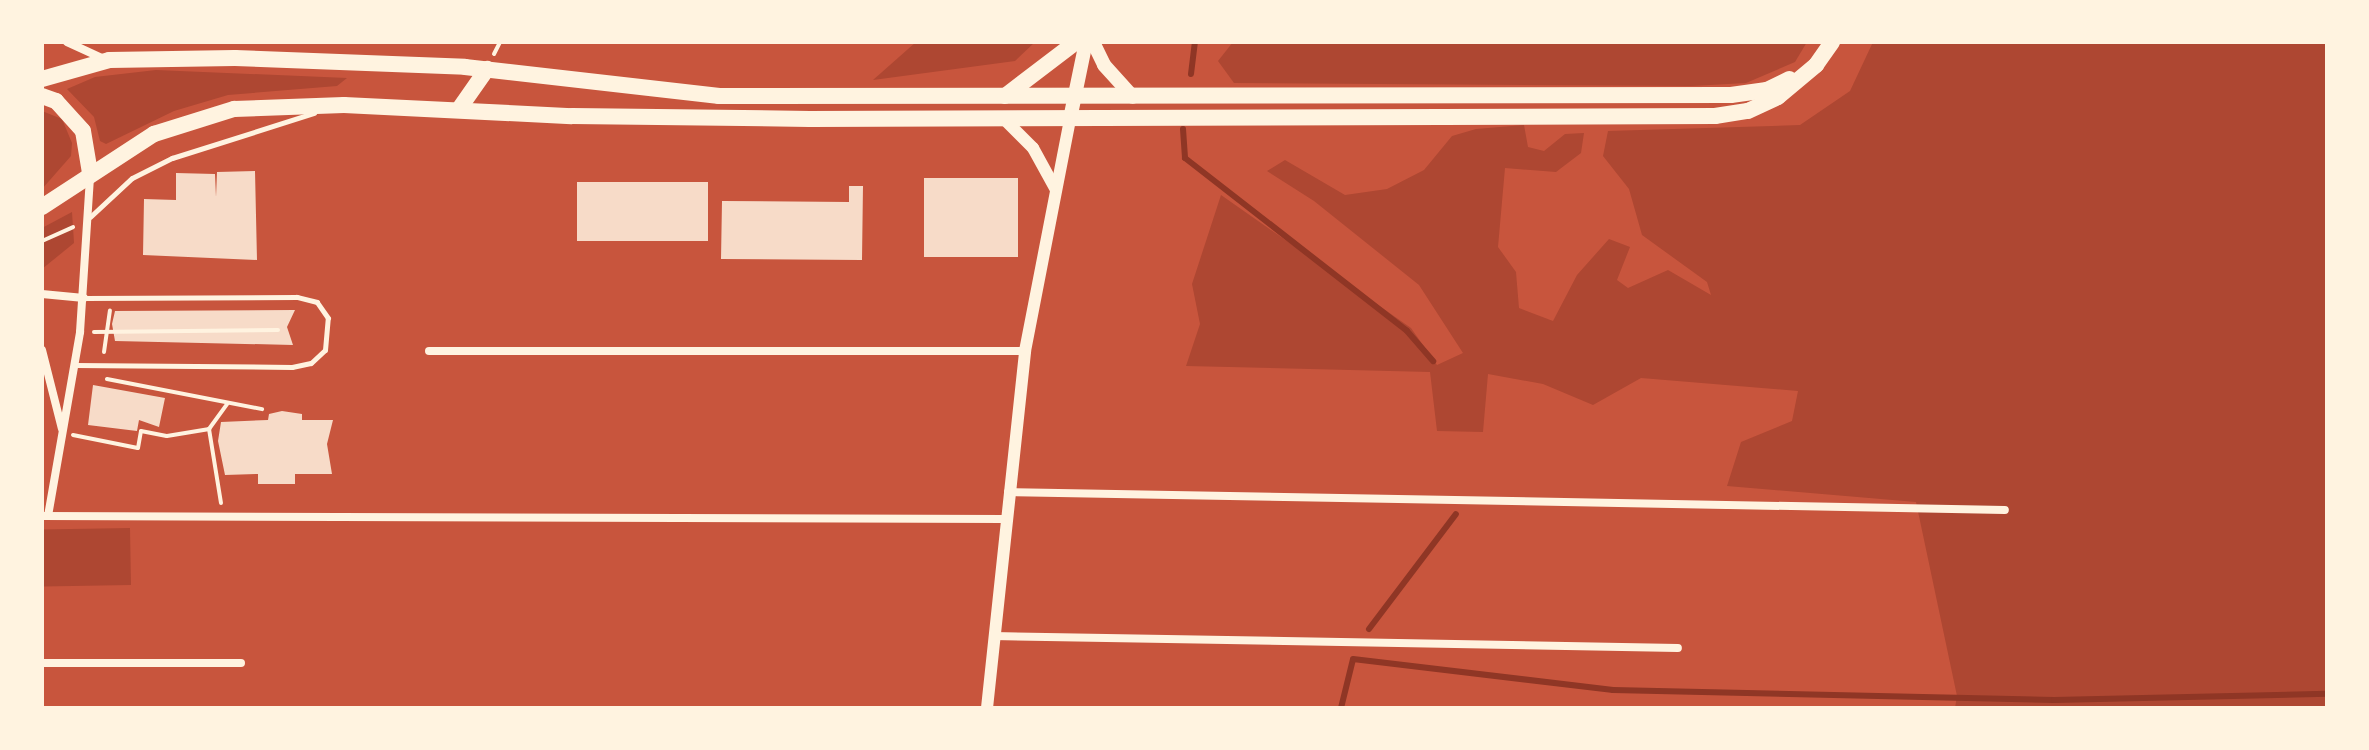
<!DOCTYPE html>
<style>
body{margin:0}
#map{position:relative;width:2369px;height:750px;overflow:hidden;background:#c8553d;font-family:Roboto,sans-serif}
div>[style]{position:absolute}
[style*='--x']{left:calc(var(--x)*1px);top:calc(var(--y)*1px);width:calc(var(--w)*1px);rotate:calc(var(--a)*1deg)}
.green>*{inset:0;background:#ae4732;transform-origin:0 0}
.stream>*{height:6px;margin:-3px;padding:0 3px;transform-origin:3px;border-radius:3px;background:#8f3625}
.building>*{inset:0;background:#f7dbc8;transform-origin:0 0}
.path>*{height:4px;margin:-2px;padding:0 2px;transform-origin:2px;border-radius:2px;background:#fff3e0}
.service>*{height:5px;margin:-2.5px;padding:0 2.5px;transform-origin:2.5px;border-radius:2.5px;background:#fff3e0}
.minor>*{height:8px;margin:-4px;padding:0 4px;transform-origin:4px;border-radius:4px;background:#fff3e0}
.tertiary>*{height:12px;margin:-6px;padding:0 6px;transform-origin:6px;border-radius:6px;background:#fff3e0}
.secondary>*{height:14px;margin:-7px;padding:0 7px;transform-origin:7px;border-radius:7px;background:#fff3e0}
.primary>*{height:16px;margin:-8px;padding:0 8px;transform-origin:8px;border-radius:8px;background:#fff3e0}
span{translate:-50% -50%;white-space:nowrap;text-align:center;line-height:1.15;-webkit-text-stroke:6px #fff3e0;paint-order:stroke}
.frame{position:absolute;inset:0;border:44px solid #fff3e0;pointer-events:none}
</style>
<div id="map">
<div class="green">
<i style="clip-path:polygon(916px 42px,1035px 42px,1015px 61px,873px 80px)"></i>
<i style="clip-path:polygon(1233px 42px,1807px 42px,1795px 62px,1746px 83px,1692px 86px,1234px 83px,1218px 61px)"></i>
<i style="clip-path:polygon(1873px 42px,2327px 42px,2327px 708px,1955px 708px,1957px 696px,1916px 502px,1727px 486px,1741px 442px,1792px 421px,1798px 391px,1641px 378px,1593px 405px,1543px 384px,1488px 374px,1483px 432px,1437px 431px,1430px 372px,1186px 366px,1200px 324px,1192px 284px,1221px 195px,1411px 328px,1437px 365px,1463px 353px,1419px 285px,1314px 201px,1267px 171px,1285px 160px,1345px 195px,1387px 189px,1424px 170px,1452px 136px,1476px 129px,1524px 125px,1528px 147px,1544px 151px,1565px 134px,1584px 133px,1581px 153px,1556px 172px,1505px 168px,1498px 247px,1516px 272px,1519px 308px,1553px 321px,1577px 275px,1609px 239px,1630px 247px,1617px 280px,1628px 288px,1668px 270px,1711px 295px,1707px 282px,1642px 235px,1629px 189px,1603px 156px,1608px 131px,1800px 125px,1850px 91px)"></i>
<i style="clip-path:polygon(156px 70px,347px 78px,337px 86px,228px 95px,174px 111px,106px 144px,100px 141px,94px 117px,67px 89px,95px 77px)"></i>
<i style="clip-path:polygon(42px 111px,62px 119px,72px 143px,71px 156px,42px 189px)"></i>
<i style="clip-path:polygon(72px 212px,74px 243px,42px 269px,42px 228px)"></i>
<i style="left:130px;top:528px;width:57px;height:88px;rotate:89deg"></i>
</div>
<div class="stream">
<i style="--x:1191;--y:74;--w:32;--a:-83"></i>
<i style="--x:1183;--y:129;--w:29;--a:86"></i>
<i style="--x:1185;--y:158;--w:281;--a:37.9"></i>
<i style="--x:1407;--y:331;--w:40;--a:49"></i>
<i style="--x:1369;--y:629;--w:144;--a:-52.9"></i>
<i style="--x:1341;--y:708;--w:50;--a:-76.2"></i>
<i style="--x:1353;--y:659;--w:262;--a:6.8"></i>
<i style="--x:1613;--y:690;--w:441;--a:1.3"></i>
<i style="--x:2054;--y:700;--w:273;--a:-1.3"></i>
</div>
<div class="building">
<i style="clip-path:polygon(255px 171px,257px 260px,143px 255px,144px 199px,176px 200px,176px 173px,215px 174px,216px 197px,217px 172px)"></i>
<i style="left:1018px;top:178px;width:79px;height:94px;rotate:90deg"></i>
<i style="left:577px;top:182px;width:131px;height:59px"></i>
<i style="clip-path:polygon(849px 186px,863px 186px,862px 260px,721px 259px,722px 201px,849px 202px)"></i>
<i style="clip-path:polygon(295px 310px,287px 327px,293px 345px,115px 341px,112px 324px,115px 311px)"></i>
<i style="clip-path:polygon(93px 385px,165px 398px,159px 427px,139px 420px,137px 431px,88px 425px)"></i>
<i style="clip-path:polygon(282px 411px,302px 414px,302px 420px,333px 420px,327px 444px,332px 474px,295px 474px,295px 484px,258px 484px,258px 474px,225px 475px,218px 441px,221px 422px,268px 420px,269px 414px)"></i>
</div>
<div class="path">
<i style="--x:494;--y:54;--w:13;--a:-63"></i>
<i style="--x:42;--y:241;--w:34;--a:-24"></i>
<i style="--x:94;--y:332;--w:184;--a:-0.6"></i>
<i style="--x:104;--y:352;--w:42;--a:-81.9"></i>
<i style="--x:107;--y:379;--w:158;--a:11"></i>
<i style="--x:73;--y:435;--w:66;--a:11.3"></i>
<i style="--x:138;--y:448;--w:17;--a:-80"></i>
<i style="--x:141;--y:431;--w:26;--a:11"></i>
<i style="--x:167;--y:436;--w:43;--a:-9.5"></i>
<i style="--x:221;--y:503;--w:75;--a:-99.2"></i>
<i style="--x:209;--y:429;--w:31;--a:-54"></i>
</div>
<div class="service">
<i style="--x:90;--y:217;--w:57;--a:-42.9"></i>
<i style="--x:132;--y:178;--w:45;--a:-26.6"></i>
<i style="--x:172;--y:158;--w:149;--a:-17.6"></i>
<i style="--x:75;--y:365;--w:217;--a:0.5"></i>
<i style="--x:292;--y:367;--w:19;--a:-12"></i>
<i style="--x:311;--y:363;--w:19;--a:-43"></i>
<i style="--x:325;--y:350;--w:32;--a:-85"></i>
<i style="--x:328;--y:318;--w:19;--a:-125"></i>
<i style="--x:317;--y:302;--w:21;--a:-166"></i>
<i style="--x:297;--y:297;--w:212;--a:179.7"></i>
</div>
<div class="minor">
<i style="--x:67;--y:42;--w:41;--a:24.7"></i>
<i style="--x:42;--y:294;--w:42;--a:5.4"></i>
<i style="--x:42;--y:350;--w:81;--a:75.8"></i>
<i style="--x:429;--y:351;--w:596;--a:0"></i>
<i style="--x:1008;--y:492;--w:997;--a:1.03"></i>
<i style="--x:42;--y:516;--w:962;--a:0.18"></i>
<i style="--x:48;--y:516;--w:187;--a:-80.1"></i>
<i style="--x:80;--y:332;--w:156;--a:-86.3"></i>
<i style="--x:993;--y:636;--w:685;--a:1"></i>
<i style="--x:42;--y:663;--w:199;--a:0"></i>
</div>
<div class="tertiary">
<i style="--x:1004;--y:119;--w:41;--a:45"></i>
<i style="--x:1033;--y:148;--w:46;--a:61.2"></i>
<i style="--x:987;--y:708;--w:359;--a:-83.9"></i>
<i style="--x:1025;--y:351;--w:236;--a:-79"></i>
</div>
<div class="secondary">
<i style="--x:1093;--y:42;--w:25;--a:64"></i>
<i style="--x:1104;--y:65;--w:43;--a:47.8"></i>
<i style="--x:1070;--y:119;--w:79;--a:-78.3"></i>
</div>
<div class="primary">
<i style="--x:42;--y:79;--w:70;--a:-15.8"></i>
<i style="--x:109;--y:60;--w:126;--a:-0.9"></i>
<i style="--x:235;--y:58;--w:230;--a:2.2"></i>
<i style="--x:465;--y:67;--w:256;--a:6.5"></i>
<i style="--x:719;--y:96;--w:1012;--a:-0.06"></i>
<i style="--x:1731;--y:95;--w:36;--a:-8"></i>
<i style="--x:1767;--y:90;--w:25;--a:-26"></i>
<i style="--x:42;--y:96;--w:15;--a:20"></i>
<i style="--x:56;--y:101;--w:40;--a:48"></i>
<i style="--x:83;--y:131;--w:43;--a:80.5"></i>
<i style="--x:1005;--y:96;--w:89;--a:-37.3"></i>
<i style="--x:459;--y:109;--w:49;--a:-55"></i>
<i style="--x:42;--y:207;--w:134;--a:-33.1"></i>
<i style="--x:154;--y:134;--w:84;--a:-17.4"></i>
<i style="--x:234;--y:109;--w:110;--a:-2.1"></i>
<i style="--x:344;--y:105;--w:228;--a:2.8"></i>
<i style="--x:572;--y:116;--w:238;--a:0.7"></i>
<i style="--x:810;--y:119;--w:905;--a:-0.19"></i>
<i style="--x:1715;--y:116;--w:33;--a:-9"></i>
<i style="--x:1748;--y:111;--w:33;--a:-25"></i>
<i style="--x:1778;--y:97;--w:50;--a:-40.1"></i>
<i style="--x:1816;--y:65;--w:28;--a:-55"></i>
</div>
<div class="frame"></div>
</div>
